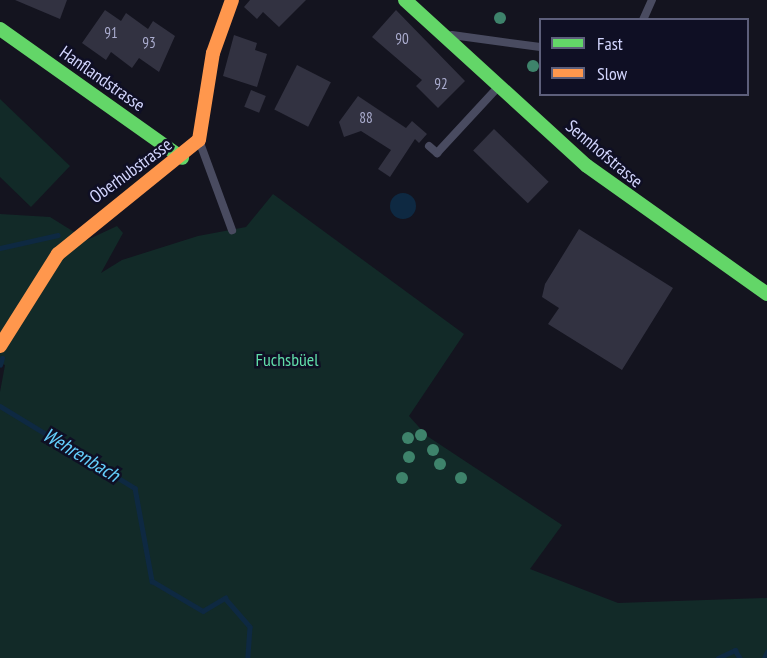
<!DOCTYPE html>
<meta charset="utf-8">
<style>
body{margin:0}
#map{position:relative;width:767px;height:658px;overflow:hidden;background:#14141f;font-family:"PT Sans Narrow",sans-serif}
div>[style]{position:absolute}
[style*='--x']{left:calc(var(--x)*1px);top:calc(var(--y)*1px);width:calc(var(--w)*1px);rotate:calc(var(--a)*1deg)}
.green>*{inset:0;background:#122a28}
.water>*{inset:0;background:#0e2942}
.round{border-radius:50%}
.stream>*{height:4.5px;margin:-2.25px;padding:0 2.25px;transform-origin:2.25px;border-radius:2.25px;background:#0e2942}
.building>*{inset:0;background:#323241;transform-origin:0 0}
.lane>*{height:8px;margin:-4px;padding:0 4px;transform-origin:4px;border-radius:4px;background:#494b60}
.fast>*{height:14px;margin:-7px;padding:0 7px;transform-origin:7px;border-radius:7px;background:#63d668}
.slow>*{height:14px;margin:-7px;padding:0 7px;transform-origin:7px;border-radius:7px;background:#ff974d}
.trees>*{width:12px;height:12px;margin:-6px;border-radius:50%;background:#3e836b}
span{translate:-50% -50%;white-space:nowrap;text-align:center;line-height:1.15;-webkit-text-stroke:5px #0f0f24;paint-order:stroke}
.number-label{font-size:15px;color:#abadcf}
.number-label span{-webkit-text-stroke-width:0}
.street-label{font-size:18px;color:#d3d6fe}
.park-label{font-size:18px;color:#60dda9}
.water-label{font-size:20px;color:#64cffc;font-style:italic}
.legend{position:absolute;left:539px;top:18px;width:210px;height:78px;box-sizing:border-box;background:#0f0f24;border:2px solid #5d5f7b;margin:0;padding:8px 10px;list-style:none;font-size:18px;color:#d3d6fe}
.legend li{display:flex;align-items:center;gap:12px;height:30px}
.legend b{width:30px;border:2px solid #5d5f7b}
</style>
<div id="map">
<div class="green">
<i style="clip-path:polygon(0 99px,70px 166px,31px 207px,0 177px)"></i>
<i style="clip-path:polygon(273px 194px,464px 334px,409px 416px,427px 436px,562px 525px,530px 569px,618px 603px,767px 598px,767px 658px,0 658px,0 392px,5px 365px,0 363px,0 214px,50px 217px,87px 240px,117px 226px,123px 233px,101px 273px,122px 260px,198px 236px,246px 227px)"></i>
</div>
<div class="water">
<i class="round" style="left:390px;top:193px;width:26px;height:26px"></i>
</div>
<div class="stream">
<i style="--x:0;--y:248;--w:59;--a:-12.6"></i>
<i style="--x:0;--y:365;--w:7;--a:-74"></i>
<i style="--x:0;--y:406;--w:158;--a:31.3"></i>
<i style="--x:135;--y:488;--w:95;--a:79.6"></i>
<i style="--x:152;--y:581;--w:59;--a:30.5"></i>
<i style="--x:203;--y:611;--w:26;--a:-31"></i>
<i style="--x:225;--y:598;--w:38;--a:49"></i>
<i style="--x:250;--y:627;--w:31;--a:94"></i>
<i style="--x:718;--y:658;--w:19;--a:-25"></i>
<i style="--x:735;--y:650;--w:9;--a:58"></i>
<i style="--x:764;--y:658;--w:7;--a:-63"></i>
</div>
<div class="building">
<i style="clip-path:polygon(15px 0,67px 0,60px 19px)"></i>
<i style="clip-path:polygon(250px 0,306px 0,279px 27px,263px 12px,257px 19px,244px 7px)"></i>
<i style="clip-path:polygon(105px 10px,121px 21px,126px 13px,148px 29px,153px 21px,175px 36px,159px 72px,139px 58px,132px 68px,111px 52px,106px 60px,82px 43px)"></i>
<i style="clip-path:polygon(396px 10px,465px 81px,438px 108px,416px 86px,422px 80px,372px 37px)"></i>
<i style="clip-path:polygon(234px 35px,257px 43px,255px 50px,267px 54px,257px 87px,223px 76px)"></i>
<i style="left:297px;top:65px;width:38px;height:50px;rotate:27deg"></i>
<i style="left:251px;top:90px;width:16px;height:18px;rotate:22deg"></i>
<i style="clip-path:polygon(358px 96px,406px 128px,412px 121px,427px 134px,419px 143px,415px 139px,390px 177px,378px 169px,391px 150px,361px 131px,344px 137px,339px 122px)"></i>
<i style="left:494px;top:129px;width:76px;height:30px;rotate:44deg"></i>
<i style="clip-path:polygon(579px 229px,673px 288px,622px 370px,548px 324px,559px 308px,542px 297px,545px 284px)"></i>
</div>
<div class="lane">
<i style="--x:643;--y:20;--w:22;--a:-66"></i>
<i style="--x:452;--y:35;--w:89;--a:7.8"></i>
<i style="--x:200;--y:143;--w:93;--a:69.8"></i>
<i style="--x:429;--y:146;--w:11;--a:41"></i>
<i style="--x:437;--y:153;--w:91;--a:-47.2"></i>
</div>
<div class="fast">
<i style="--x:405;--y:0;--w:246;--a:42.4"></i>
<i style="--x:587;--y:166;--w:221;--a:35.4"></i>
<i style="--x:0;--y:29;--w:223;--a:35.3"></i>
</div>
<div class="slow">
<i style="--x:0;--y:346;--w:109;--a:-57.8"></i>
<i style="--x:58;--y:254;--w:181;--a:-39"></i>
<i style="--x:199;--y:140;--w:88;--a:-80.9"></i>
<i style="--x:213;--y:53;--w:56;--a:-70.3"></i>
</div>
<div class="trees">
<i style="left:500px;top:18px"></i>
<i style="left:533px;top:66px"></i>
<i style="left:421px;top:435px"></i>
<i style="left:408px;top:438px"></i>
<i style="left:433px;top:450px"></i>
<i style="left:409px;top:457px"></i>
<i style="left:440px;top:464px"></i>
<i style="left:402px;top:478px"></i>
<i style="left:461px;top:478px"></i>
</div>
<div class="number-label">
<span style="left:111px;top:33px">91</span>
<span style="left:402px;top:39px">90</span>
<span style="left:149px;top:43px">93</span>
<span style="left:441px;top:84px">92</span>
<span style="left:366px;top:118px">88</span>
</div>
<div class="street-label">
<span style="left:102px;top:79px;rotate:35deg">Hanflandstrasse</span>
<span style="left:604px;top:154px;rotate:40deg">Sennhofstrasse</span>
<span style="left:131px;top:171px;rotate:-36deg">Oberhubstrasse</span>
</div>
<div class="park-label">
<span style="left:287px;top:360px">Fuchsbüel</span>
</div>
<div class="water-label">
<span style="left:81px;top:455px;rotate:31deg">Wehrenbach</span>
</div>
<ul class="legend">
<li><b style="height:8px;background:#63d668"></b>Fast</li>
<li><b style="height:8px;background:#ff974d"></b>Slow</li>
</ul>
</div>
